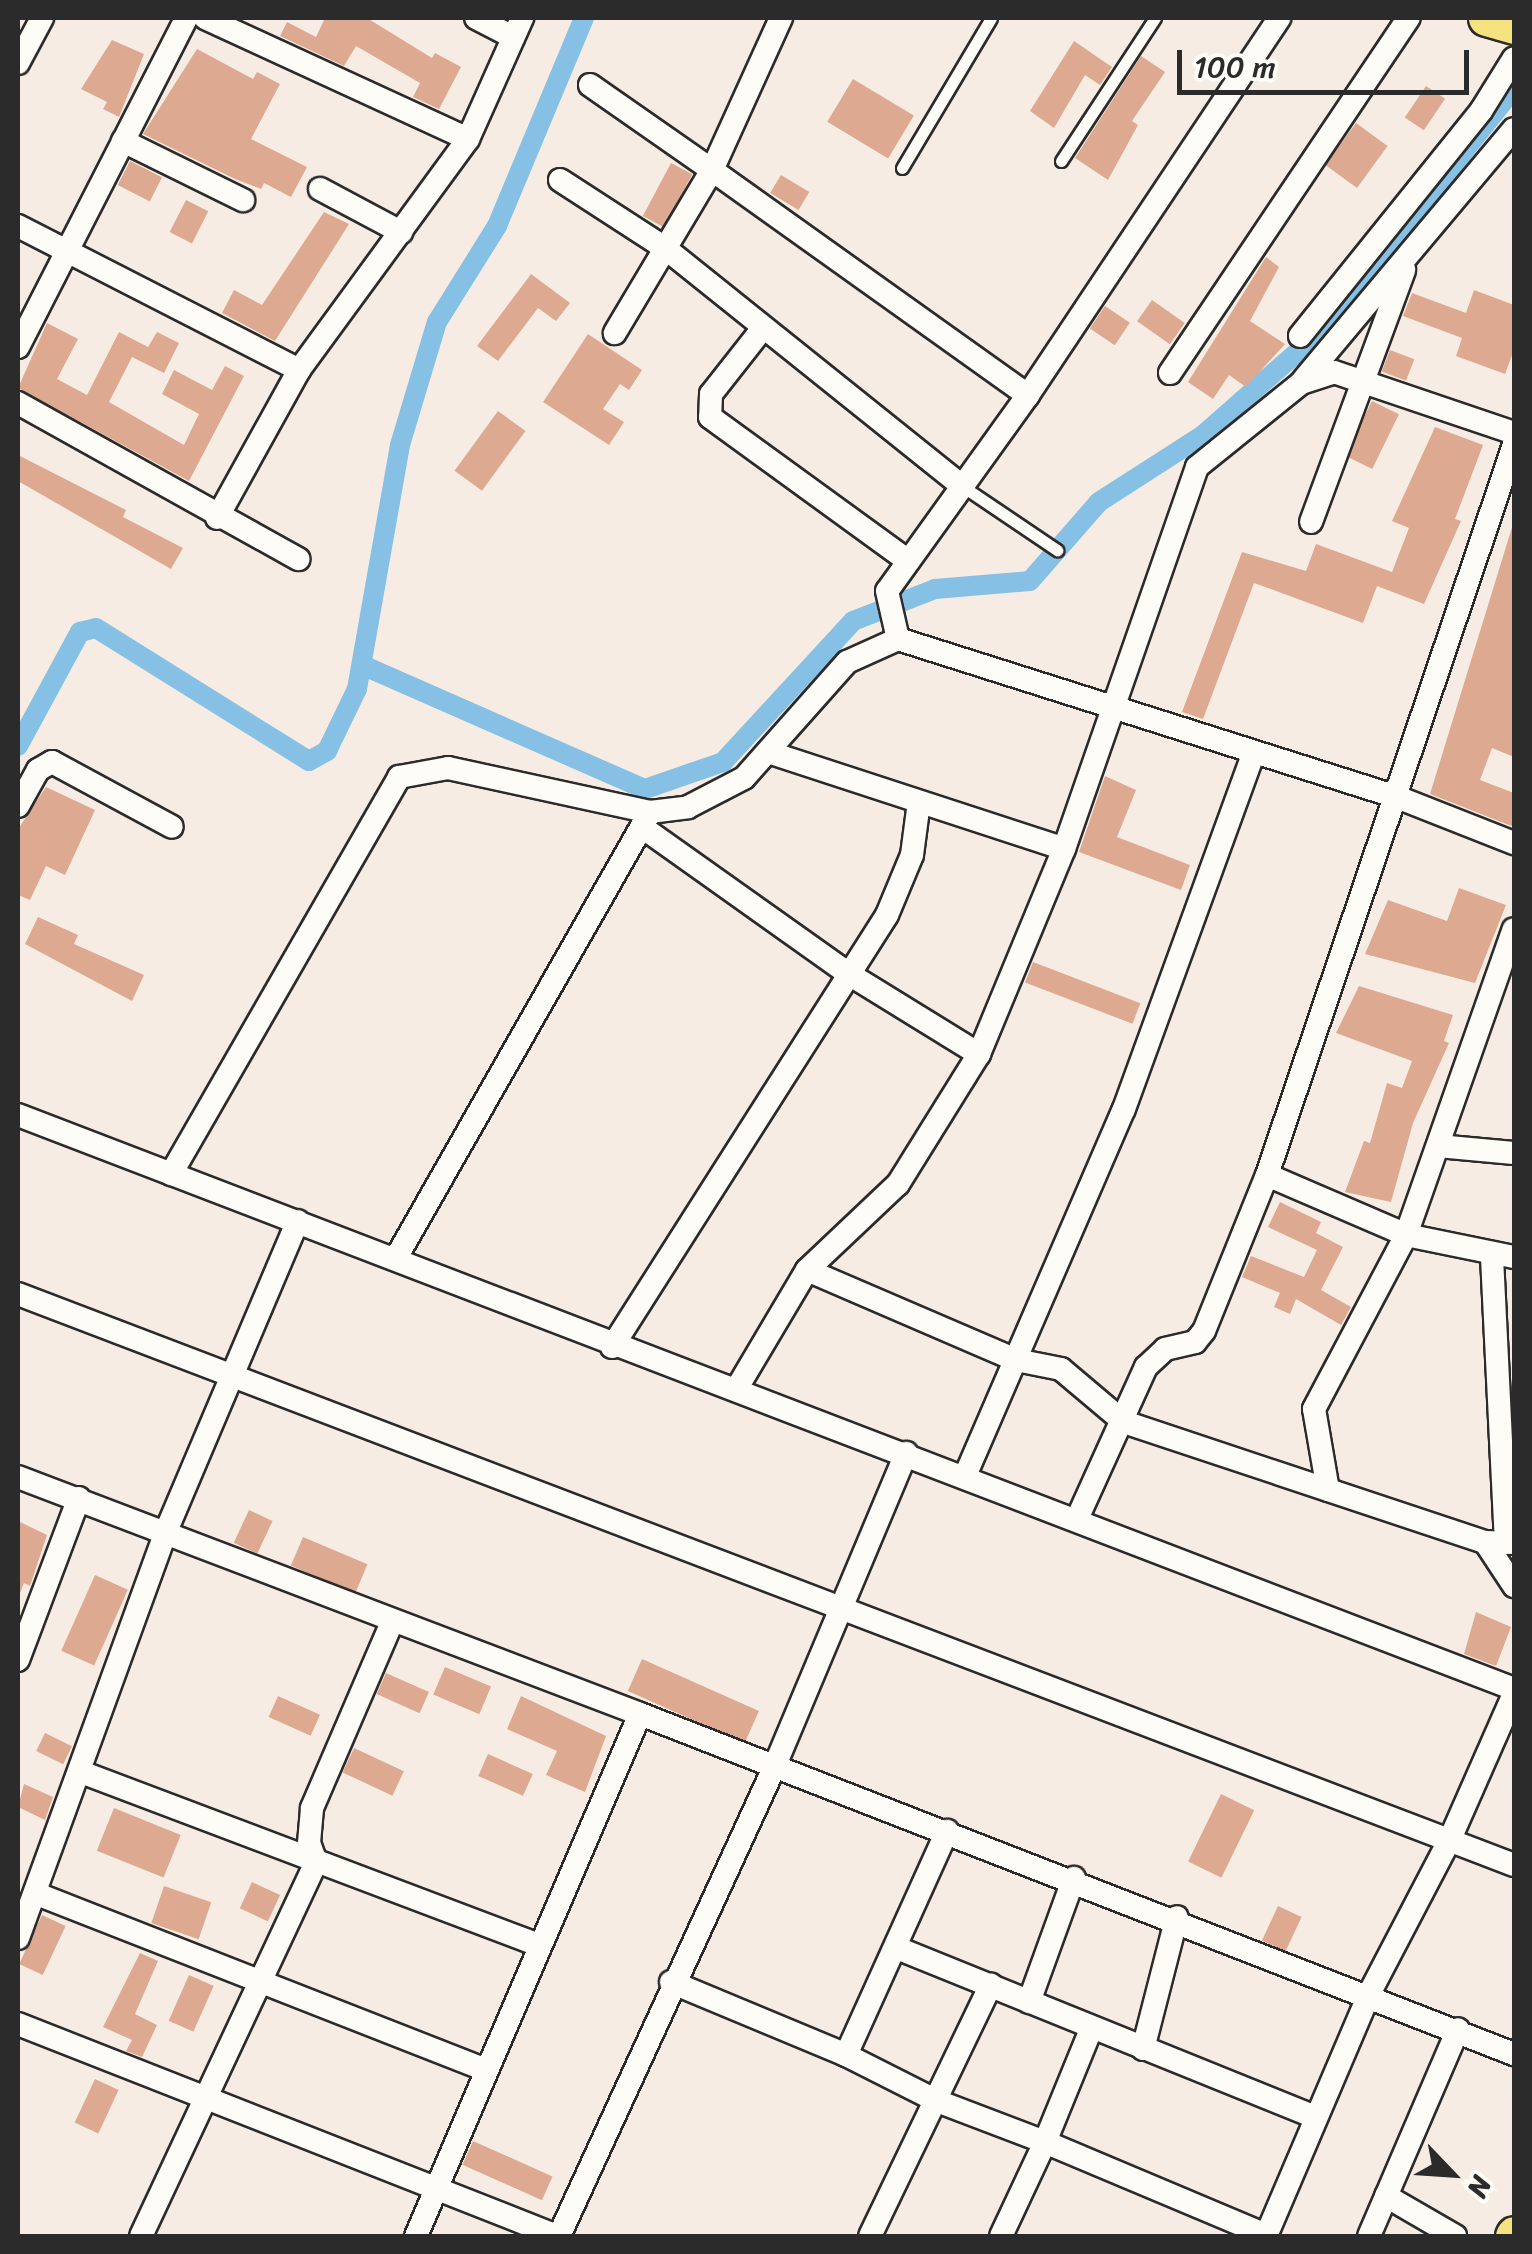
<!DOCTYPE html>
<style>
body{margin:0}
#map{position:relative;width:1532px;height:2254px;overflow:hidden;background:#f7ece3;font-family:Sriracha,sans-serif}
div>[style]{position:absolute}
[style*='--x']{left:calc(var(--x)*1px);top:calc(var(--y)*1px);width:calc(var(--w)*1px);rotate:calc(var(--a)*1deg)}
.canal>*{height:20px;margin:-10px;padding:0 10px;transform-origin:10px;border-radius:10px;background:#86c1e5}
.building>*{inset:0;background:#ddaa91;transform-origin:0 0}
.roads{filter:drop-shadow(2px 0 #2b2b2b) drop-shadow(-2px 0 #2b2b2b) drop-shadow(0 2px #2b2b2b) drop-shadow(0 -2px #2b2b2b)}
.lane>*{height:11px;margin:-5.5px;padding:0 5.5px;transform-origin:5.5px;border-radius:5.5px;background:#fdfcf7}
.street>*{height:22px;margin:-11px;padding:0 11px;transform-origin:11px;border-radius:11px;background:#fdfcf7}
.primary>*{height:35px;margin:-17.5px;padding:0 17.5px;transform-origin:17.5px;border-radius:17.5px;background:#f5e382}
span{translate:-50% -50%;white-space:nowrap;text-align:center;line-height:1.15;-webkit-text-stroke:10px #fdfcf7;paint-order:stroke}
.frame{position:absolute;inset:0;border:20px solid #2b2b2b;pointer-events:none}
.north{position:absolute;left:1402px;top:2124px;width:100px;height:100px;-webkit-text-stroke:8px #fdfcf7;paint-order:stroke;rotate:115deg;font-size:28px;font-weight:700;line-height:40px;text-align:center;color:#2b2b2b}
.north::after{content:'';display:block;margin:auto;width:35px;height:45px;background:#2b2b2b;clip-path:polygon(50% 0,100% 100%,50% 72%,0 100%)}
.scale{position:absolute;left:1177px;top:50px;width:292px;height:45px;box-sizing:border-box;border:5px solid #2b2b2b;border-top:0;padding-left:12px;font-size:30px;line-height:35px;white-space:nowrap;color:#2b2b2b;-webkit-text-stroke:8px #fdfcf7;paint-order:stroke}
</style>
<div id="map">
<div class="canal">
<i style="--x:362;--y:665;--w:309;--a:23.7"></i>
<i style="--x:645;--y:789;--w:83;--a:-19.1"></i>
<i style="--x:723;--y:762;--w:192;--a:-47.3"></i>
<i style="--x:853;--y:621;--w:88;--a:-21.3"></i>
<i style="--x:935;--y:589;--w:95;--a:-4.8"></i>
<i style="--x:1030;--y:581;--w:105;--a:-48.9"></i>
<i style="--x:1099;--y:502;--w:124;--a:-32.8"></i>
<i style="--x:1203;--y:435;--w:152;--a:-41.3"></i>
<i style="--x:1317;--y:335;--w:316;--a:-51.4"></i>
<i style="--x:18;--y:746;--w:130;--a:-61.5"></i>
<i style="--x:80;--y:632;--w:16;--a:-14"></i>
<i style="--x:96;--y:628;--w:251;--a:32"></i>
<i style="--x:309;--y:761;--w:21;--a:-29"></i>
<i style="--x:327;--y:751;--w:69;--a:-64.2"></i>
<i style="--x:357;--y:689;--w:248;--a:-80"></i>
<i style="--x:400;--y:445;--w:128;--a:-73.3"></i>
<i style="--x:437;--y:322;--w:113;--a:-58"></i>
<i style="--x:497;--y:226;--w:225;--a:-67.3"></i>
</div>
<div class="building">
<i style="clip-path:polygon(325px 18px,367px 18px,432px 58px,435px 53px,461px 67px,439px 109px,413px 97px,420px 83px,356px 46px,344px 66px,280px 36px,287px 22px,316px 37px)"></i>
<i style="clip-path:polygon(112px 40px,144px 54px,119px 117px,103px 109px,107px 102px,81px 89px)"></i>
<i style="clip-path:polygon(1074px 41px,1112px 67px,1100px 85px,1085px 75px,1054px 128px,1030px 111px)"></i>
<i style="clip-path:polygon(197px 49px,253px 79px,257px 72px,280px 84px,251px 139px,307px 167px,291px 197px,264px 183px,261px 189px,235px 179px,143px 134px)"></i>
<i style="clip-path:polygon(1141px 56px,1165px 72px,1132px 121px,1138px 125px,1108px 180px,1075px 158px)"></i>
<i style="left:853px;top:79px;width:71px;height:50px;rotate:31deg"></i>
<i style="left:1426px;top:86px;width:23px;height:38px;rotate:34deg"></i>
<i style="left:1356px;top:123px;width:39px;height:52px;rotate:36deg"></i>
<i style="left:130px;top:161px;width:36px;height:27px;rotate:27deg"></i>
<i style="left:671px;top:163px;width:24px;height:60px;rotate:28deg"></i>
<i style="left:781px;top:175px;width:33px;height:21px;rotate:31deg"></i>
<i style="left:186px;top:200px;width:25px;height:36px;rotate:27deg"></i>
<i style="clip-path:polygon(324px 212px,349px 224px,275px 341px,222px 313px,234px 290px,262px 305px)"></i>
<i style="clip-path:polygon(1266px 257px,1279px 267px,1250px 321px,1285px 344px,1246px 387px,1229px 375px,1213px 399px,1188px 382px)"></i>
<i style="clip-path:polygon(531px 274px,570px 303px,556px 321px,538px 308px,498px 361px,477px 346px)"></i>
<i style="clip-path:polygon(1474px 290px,1514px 305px,1514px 350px,1505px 374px,1456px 356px,1462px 338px,1403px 316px,1412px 293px,1466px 313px)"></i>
<i style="left:1152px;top:300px;width:40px;height:26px;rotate:35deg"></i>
<i style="left:1105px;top:306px;width:30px;height:27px;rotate:34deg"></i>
<i style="clip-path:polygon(47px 323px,78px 339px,57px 379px,87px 395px,119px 332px,148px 347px,157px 332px,179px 343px,164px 373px,132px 357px,109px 402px,184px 445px,199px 414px,162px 394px,174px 370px,212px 390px,225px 366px,244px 376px,189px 481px,18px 388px)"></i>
<i style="clip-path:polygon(588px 334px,642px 370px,629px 390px,620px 384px,603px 409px,624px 422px,609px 445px,543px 402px)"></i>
<i style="left:1390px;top:350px;width:26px;height:23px;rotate:21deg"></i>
<i style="left:1372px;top:401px;width:30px;height:61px;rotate:26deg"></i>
<i style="left:498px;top:411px;width:34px;height:74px;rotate:36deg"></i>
<i style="clip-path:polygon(1435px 427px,1483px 445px,1455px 519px,1461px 521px,1424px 604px,1377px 586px,1363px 623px,1254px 583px,1203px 719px,1182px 712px,1242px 552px,1306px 571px,1316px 544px,1392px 572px,1409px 528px,1392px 521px)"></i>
<i style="clip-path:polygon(18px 455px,126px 510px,123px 517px,183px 548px,171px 569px,18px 481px)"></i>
<i style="clip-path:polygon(1513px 524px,1514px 757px,1492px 748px,1480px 780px,1514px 793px,1514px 827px,1430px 794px)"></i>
<i style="clip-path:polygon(1105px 776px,1136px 790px,1117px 837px,1190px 865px,1181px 890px,1079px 852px)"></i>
<i style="clip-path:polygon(46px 787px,95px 810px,65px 875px,46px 866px,30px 900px,18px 895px,18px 829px)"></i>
<i style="clip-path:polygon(1459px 888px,1506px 905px,1475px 983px,1365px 954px,1388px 900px,1447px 921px)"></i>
<i style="clip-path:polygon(38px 917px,78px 935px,74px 944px,144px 975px,132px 1001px,25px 944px)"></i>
<i style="left:1033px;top:962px;width:115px;height:22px;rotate:21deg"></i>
<i style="clip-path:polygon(1359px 986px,1453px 1015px,1444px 1041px,1449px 1043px,1413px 1123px,1391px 1202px,1345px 1192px,1364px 1141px,1370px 1143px,1387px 1083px,1402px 1088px,1412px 1061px,1336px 1033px)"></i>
<i style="clip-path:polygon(1280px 1202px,1321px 1222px,1316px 1233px,1343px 1247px,1321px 1290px,1351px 1307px,1341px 1325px,1296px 1299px,1290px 1314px,1274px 1307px,1280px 1293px,1242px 1277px,1251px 1256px,1304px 1277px,1317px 1250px,1268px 1227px)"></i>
<i style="left:249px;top:1510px;width:26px;height:36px;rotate:25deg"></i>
<i style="clip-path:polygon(18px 1521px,47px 1535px,30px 1586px,24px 1583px,18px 1598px)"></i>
<i style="left:303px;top:1537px;width:70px;height:31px;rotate:23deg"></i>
<i style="left:95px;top:1575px;width:36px;height:83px;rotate:24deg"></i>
<i style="clip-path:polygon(1476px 1612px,1511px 1627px,1496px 1666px,1464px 1654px)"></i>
<i style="left:642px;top:1659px;width:128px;height:35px;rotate:24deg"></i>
<i style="left:445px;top:1667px;width:50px;height:30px;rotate:23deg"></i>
<i style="left:386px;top:1673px;width:47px;height:23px;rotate:24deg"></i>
<i style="left:278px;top:1696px;width:46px;height:23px;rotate:24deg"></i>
<i style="clip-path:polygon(521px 1696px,606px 1736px,585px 1792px,546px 1775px,557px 1751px,507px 1729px)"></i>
<i style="left:45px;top:1733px;width:30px;height:20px;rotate:26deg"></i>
<i style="left:354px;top:1748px;width:55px;height:27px;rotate:25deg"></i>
<i style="left:488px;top:1754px;width:49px;height:24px;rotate:24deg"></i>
<i style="clip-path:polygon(24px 1784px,53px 1797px,45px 1820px,18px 1807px)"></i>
<i style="left:1221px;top:1794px;width:37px;height:75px;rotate:26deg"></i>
<i style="left:114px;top:1808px;width:72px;height:46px;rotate:22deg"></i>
<i style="left:252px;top:1882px;width:31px;height:29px;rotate:25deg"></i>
<i style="left:164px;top:1886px;width:50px;height:39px;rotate:19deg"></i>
<i style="left:1278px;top:1906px;width:26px;height:38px;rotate:25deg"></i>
<i style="left:42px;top:1915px;width:26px;height:54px;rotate:25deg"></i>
<i style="clip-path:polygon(140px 1953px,158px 1961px,135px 2014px,157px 2025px,142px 2057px,126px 2051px,132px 2040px,103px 2027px)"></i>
<i style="left:189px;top:1975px;width:27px;height:50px;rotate:24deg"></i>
<i style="left:95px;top:2079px;width:26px;height:48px;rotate:25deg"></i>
<i style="left:473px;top:2141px;width:87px;height:26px;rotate:24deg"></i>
</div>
<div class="roads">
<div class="lane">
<i style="--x:1061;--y:161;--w:171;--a:-56.7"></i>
<i style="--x:902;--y:168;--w:174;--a:-59.3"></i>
<i style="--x:962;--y:486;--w:115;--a:34"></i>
</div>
<div class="street">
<i style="--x:205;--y:18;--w:289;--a:24.7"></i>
<i style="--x:476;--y:18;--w:42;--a:27.2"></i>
<i style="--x:781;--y:18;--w:167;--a:114.4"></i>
<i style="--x:712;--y:170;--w:388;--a:35.5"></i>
<i style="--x:1028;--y:395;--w:241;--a:125.7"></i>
<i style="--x:887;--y:591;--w:49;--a:77.1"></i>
<i style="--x:898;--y:639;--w:523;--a:17.57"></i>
<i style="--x:1397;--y:797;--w:126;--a:21.5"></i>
<i style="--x:18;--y:63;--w:51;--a:-61.9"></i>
<i style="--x:590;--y:85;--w:149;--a:34.9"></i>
<i style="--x:712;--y:170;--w:190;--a:120.8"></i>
<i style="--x:123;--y:141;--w:134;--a:26.2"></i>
<i style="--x:560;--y:180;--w:125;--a:32.9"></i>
<i style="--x:665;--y:248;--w:381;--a:38.7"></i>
<i style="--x:320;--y:189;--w:92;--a:28"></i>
<i style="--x:18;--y:226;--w:316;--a:27.1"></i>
<i style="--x:763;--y:328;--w:84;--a:128.2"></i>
<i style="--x:711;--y:394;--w:23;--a:92"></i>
<i style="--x:710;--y:417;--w:245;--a:36"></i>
<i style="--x:1300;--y:336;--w:289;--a:-51.2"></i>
<i style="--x:1481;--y:111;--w:62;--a:-58.1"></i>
<i style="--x:18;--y:347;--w:369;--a:-62.9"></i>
<i style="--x:1170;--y:373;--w:428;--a:-56.1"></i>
<i style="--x:1304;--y:379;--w:326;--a:-50"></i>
<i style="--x:1028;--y:395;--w:453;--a:-56.3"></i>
<i style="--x:18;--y:403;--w:321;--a:29.1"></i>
<i style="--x:217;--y:518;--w:169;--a:-61"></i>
<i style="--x:299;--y:370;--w:286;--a:-53.8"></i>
<i style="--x:468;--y:139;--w:133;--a:-65.9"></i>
<i style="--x:1311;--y:522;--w:269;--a:-69.7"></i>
<i style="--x:768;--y:752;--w:311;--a:18.1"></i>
<i style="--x:18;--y:806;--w:41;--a:-60.9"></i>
<i style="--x:38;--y:770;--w:16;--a:-30"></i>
<i style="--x:52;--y:762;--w:136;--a:28.4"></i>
<i style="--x:642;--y:827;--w:257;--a:35.4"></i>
<i style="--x:852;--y:976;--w:149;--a:31.6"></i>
<i style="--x:18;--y:1115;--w:1602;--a:20.99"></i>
<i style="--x:1438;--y:1146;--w:76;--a:5.3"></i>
<i style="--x:171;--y:1174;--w:458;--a:-60.1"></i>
<i style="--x:399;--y:777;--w:50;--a:-10.4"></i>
<i style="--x:448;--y:768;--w:207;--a:12.3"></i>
<i style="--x:650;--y:812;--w:38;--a:-7"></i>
<i style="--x:688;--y:807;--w:63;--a:-27.4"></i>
<i style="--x:744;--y:778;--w:155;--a:-48.4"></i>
<i style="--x:847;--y:662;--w:56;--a:-24.3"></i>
<i style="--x:1267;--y:1175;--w:151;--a:23.3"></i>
<i style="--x:1406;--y:1235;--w:110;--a:11.5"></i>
<i style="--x:1492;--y:1257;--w:286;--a:87.2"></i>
<i style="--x:396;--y:1258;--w:513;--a:-60.34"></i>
<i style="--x:807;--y:1270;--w:228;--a:23.3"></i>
<i style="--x:1016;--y:1360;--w:46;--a:11.3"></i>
<i style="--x:1061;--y:1369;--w:82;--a:40.1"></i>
<i style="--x:1124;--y:1422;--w:380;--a:18.4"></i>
<i style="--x:1485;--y:1542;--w:29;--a:2"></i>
<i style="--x:18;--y:1294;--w:1601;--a:20.89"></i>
<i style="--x:612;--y:1347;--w:512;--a:-57.52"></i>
<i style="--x:887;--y:915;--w:65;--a:-67.4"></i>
<i style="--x:912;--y:855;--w:53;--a:-82.5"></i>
<i style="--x:737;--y:1388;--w:137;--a:-59.3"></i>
<i style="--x:807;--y:1270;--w:125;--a:-43.4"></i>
<i style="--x:898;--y:1184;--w:153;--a:-58.1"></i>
<i style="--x:979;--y:1054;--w:222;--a:-67.5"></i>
<i style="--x:1064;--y:849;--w:404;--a:-70.8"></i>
<i style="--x:1197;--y:467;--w:134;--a:-38.9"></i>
<i style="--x:1301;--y:383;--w:35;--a:-18"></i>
<i style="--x:1334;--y:372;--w:190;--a:18.7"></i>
<i style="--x:965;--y:1476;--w:400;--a:-66.6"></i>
<i style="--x:1124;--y:1109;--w:377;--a:-70"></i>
<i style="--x:18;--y:1477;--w:666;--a:20.86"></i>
<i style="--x:1328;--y:1490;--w:82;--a:-99.8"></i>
<i style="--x:1314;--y:1409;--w:197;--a:-62.1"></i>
<i style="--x:1406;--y:1235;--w:324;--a:-70.6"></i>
<i style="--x:1077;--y:1519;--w:167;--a:-65.6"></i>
<i style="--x:1146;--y:1367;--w:26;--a:-43"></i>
<i style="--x:1165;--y:1349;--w:31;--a:-13"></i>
<i style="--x:1195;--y:1342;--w:14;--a:-51"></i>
<i style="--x:1204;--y:1331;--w:168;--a:-68"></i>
<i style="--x:1267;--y:1175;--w:771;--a:-71.31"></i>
<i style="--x:1485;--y:1542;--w:53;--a:56.6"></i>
<i style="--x:18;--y:1660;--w:173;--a:-69.4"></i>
<i style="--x:81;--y:1772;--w:487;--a:20.7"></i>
<i style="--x:37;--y:1894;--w:481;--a:21.4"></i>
<i style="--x:18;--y:1938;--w:428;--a:-70"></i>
<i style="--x:164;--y:1536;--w:342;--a:-67"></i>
<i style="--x:897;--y:1948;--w:451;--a:22"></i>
<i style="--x:671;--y:1982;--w:190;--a:22.6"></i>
<i style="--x:846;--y:2055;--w:102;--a:26.8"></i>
<i style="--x:937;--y:2101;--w:116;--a:20.8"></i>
<i style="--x:1045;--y:2142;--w:122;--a:-67.8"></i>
<i style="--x:1029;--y:2002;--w:132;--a:-70.1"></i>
<i style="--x:18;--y:2024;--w:579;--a:21.47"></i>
<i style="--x:1143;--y:2049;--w:136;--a:-75.6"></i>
<i style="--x:846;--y:2055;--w:246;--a:-65.7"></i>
<i style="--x:1386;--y:2196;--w:80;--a:30.1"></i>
<i style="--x:141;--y:2236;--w:413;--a:-64.9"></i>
<i style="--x:316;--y:1862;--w:20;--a:-110"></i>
<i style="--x:309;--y:1843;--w:35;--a:-85"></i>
<i style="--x:312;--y:1808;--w:202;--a:-66.7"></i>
<i style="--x:416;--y:2236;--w:568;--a:-66.77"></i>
<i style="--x:640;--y:1714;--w:938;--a:21.26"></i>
<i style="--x:559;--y:2236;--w:513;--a:-65.33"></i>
<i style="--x:773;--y:1770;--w:344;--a:-67.2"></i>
<i style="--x:870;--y:2236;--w:279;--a:-64.3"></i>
<i style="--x:1001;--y:2236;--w:104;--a:-64.9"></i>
<i style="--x:1045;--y:2142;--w:240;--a:22.8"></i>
<i style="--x:1266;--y:2236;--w:263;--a:-66.9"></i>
<i style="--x:1369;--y:1994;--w:175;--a:-62.4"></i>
<i style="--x:1450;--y:1839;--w:158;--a:-66.2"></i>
<i style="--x:1369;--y:2236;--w:225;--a:-66.7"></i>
</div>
<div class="primary">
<i style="--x:1486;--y:18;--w:29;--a:16"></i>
<i style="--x:1513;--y:2236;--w:2;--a:-63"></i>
</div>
</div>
<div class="frame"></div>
<div class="north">N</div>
<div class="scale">100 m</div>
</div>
